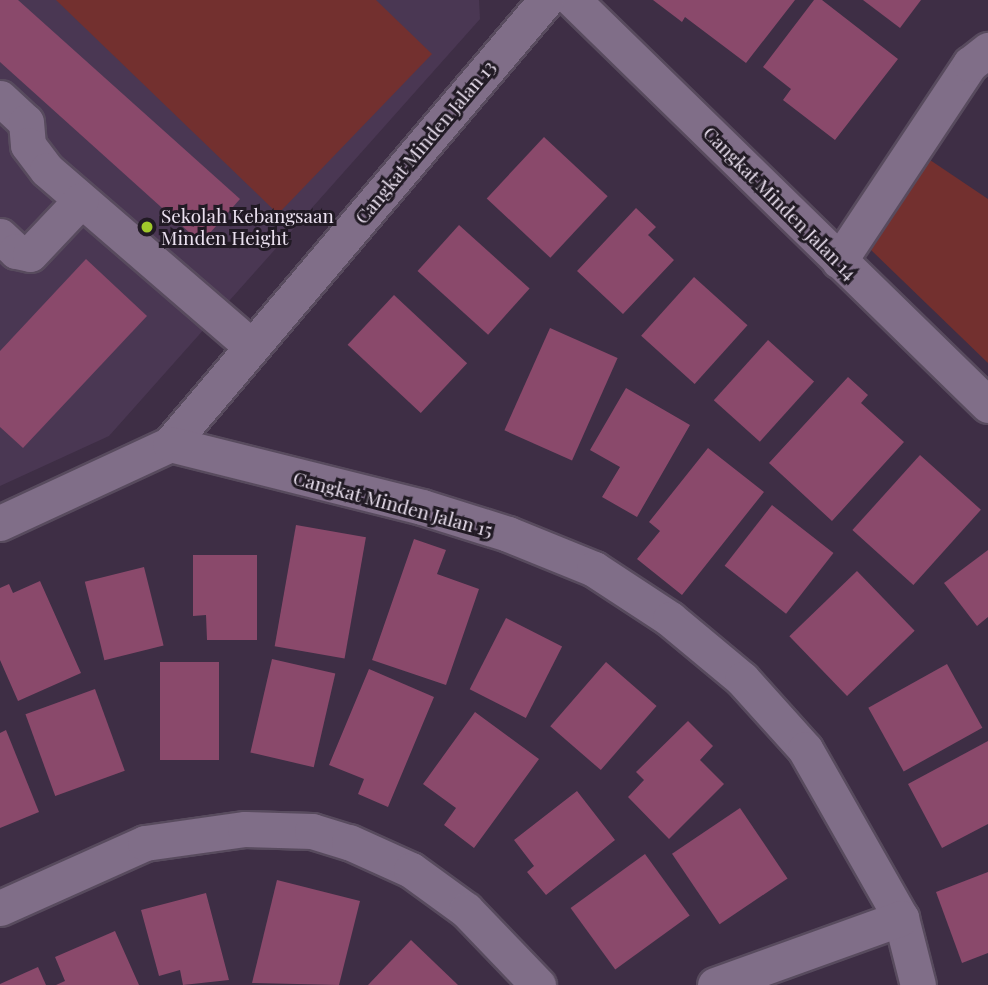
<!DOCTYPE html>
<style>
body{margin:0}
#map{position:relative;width:988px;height:985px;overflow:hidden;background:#3e2e45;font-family:"Playfair Display",serif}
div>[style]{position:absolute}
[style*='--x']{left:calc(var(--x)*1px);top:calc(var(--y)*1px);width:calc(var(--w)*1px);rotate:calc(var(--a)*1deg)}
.built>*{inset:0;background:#4a3753}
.green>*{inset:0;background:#73302f}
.building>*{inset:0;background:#8a496b;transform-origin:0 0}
.roads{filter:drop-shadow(2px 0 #584b5e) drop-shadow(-2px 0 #584b5e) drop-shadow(0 2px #584b5e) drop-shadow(0 -2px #584b5e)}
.minor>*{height:35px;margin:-17.5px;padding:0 17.5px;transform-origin:17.5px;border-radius:17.5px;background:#806e88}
.dots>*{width:19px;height:19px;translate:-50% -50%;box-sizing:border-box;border:4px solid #211a24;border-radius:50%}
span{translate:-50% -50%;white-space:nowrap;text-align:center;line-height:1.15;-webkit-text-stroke:6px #211a24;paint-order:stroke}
.street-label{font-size:19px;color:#ebe1f0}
.poi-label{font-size:19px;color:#ebe1f0}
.left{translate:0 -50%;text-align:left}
</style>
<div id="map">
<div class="built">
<i style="clip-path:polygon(0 0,479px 0,480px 19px,109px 436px,0 486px)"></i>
</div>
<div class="green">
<i style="clip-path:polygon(56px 0,376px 0,432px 54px,278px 214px)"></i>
<i style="clip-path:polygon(930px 160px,988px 199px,988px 363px,871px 250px)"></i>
</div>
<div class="building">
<i style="clip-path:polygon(0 0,18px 0,240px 199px,201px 243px,0 62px)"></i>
<i style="clip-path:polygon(653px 0,795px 0,746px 63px,685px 17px,682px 22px)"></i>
<i style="clip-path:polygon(814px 0,822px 0,898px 59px,835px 140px,783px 100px,791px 89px,763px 67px)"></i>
<i style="clip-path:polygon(863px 0,921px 0,900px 28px)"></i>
<i style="left:544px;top:137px;width:87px;height:84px;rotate:43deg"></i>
<i style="clip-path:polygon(636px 208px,656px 227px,648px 235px,674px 260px,623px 314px,577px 271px)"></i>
<i style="left:459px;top:225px;width:95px;height:62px;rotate:42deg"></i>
<i style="clip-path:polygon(86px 259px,147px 316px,23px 448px,0 427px,0 351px)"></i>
<i style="left:694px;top:277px;width:72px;height:79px;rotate:42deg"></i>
<i style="left:394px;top:295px;width:100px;height:68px;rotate:43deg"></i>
<i style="left:550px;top:328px;width:74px;height:112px;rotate:24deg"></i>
<i style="left:768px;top:340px;width:62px;height:81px;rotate:42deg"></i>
<i style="clip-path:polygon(848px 377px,868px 395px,861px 403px,904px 442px,832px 521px,769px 463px)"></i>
<i style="clip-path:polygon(626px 388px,690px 425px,637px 517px,602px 497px,620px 467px,590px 450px)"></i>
<i style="clip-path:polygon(708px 448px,764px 492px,682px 595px,637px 559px,660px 531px,649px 522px)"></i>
<i style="left:920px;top:455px;width:82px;height:101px;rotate:42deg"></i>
<i style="left:772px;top:505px;width:78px;height:77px;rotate:38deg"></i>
<i style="left:296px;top:525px;width:71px;height:123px;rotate:10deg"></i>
<i style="clip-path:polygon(414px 539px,446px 550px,437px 574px,479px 589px,446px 685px,372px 660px)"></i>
<i style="clip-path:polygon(988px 550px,988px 617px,977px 626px,944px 583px)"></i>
<i style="clip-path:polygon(193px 555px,257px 555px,257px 640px,207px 640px,206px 615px,193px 616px)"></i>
<i style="left:144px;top:567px;width:81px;height:61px;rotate:76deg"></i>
<i style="left:857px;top:571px;width:83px;height:94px;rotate:46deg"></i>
<i style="clip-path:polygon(40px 581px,81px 673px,18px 701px,0 660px,0 588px,9px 584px,13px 593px)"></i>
<i style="left:506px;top:618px;width:63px;height:80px;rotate:27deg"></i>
<i style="left:272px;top:659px;width:65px;height:96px;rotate:13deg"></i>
<i style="left:219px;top:662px;width:98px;height:59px;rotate:90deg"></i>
<i style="left:606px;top:662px;width:67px;height:85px;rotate:41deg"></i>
<i style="left:947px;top:664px;width:73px;height:90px;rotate:61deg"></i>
<i style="clip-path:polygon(369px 669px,434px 697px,388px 807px,358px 794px,364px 779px,329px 765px)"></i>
<i style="left:95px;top:689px;width:87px;height:74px;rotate:70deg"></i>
<i style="clip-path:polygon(475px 712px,539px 759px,474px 848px,444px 825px,456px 808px,423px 784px)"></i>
<i style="clip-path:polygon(688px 721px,713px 746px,700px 760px,724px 784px,669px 839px,628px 797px,644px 780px,636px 772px)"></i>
<i style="clip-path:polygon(6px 730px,39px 812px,0 828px,0 733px)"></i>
<i style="clip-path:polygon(988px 741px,988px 824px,942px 848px,908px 784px)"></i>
<i style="clip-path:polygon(577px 791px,615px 840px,546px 895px,527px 872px,534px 866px,514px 840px)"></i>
<i style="left:740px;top:808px;width:85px;height:82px;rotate:56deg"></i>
<i style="left:645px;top:854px;width:76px;height:92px;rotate:54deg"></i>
<i style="clip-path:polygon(988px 872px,988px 953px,962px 963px,936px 892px)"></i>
<i style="clip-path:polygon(277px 880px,360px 901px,339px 985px,252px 983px)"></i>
<i style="clip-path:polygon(206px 893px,229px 980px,183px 985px,180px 970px,159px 976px,141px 910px)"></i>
<i style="clip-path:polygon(115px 931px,139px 985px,56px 985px,65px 981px,55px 957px)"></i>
<i style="clip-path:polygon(411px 940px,458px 985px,368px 985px)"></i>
<i style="clip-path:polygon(38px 967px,46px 985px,0 985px,0 984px)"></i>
</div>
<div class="roads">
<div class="minor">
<i style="--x:573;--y:0;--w:580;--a:44.3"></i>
<i style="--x:0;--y:98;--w:35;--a:43"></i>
<i style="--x:26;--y:122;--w:23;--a:85"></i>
<i style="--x:28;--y:145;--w:31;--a:53"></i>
<i style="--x:47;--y:170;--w:269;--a:40.8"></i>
<i style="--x:0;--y:236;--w:22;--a:43"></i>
<i style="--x:16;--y:251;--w:14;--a:12"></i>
<i style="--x:30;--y:254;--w:74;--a:-46.6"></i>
<i style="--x:839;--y:261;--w:237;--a:-56.4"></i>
<i style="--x:970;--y:64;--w:23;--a:-38"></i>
<i style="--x:170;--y:444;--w:582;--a:-49.74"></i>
<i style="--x:0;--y:523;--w:187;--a:-24.9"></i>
<i style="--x:170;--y:444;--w:260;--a:14"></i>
<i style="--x:422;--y:507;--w:90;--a:17.4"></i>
<i style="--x:508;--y:534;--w:93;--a:22.1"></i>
<i style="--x:594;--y:569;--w:91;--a:33.3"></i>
<i style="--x:670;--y:619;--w:94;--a:39.8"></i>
<i style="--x:742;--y:679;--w:94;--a:48"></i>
<i style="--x:805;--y:749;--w:194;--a:60.4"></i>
<i style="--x:901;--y:918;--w:69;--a:75.8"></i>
<i style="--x:0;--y:908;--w:159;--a:-24.1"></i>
<i style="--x:145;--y:843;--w:101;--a:-8"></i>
<i style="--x:245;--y:829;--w:67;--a:1.7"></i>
<i style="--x:312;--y:831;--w:39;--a:17"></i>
<i style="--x:349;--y:842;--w:68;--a:24.3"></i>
<i style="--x:411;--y:870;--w:68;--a:36"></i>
<i style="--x:466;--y:910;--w:104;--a:46.2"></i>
<i style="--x:715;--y:985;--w:198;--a:-19.8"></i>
</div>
</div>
<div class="dots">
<i style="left:147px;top:227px;background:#a0c92b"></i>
</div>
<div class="street-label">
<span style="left:425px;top:142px;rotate:-50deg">Cangkat Minden Jalan 13</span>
<span style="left:780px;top:203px;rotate:45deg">Cangkat Minden Jalan 14</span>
<span style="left:393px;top:504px;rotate:15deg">Cangkat Minden Jalan 15</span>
</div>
<div class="poi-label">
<span class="left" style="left:161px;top:227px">Sekolah Kebangsaan<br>Minden Height</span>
</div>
</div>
